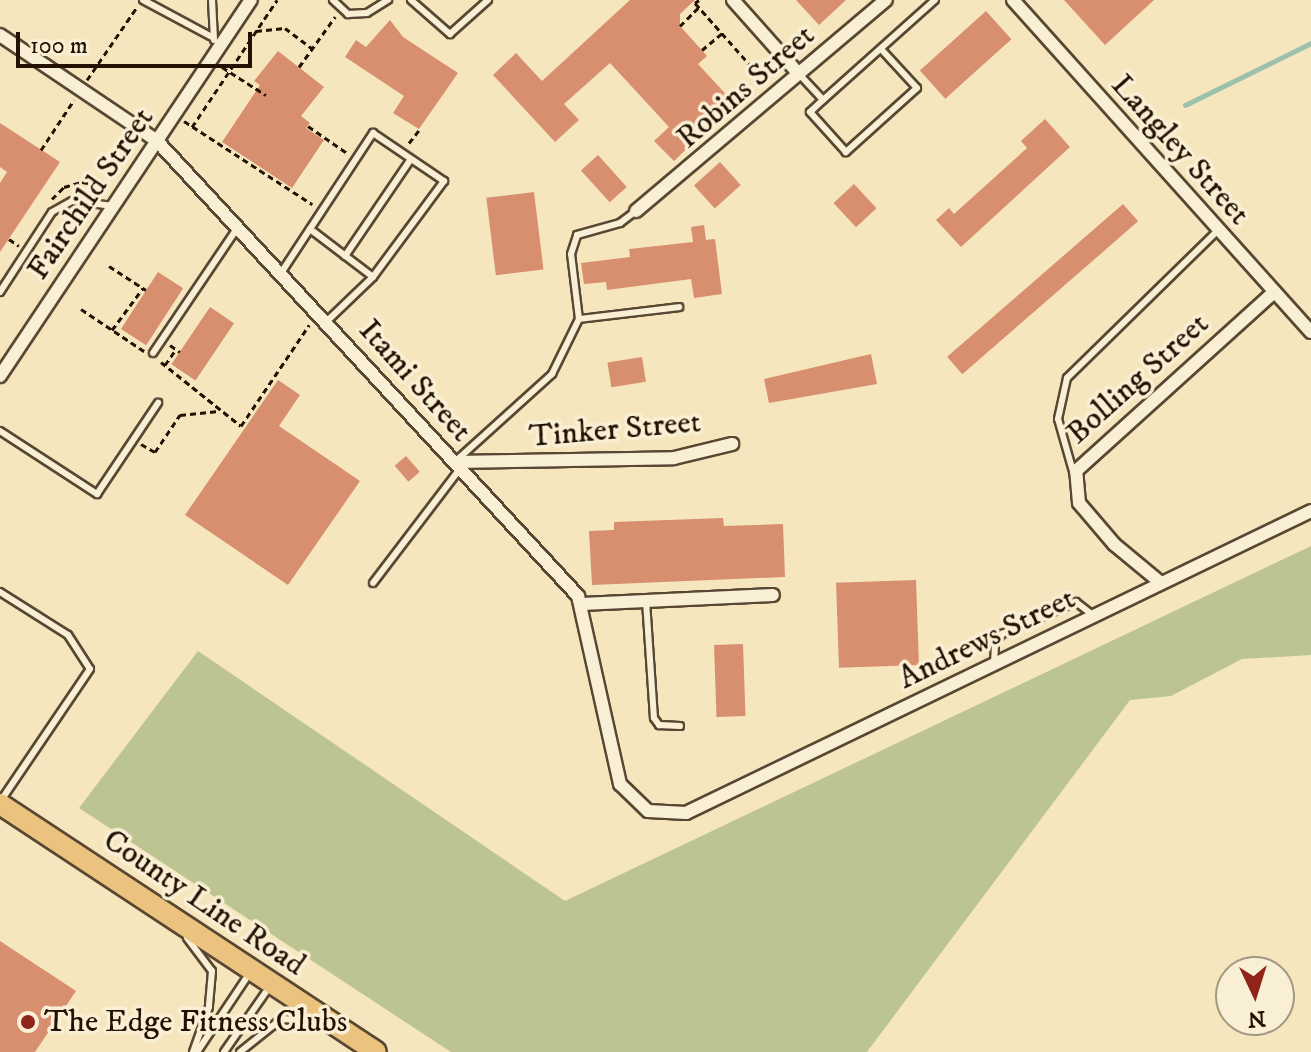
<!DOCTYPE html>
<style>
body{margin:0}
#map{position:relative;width:1311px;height:1052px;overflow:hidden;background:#f6e6be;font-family:"IM FELL DW Pica",serif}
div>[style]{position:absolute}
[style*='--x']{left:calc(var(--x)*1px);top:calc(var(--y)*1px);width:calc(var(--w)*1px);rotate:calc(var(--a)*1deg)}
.green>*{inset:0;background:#bcc591}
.stream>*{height:5px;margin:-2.5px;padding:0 2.5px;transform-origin:2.5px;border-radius:2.5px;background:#9dc0ad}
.building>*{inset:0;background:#d78f70;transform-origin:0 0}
.path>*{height:3px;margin-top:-1.5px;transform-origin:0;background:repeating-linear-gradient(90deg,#231203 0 6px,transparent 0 10px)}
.roads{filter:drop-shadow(2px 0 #584732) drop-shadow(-2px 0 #584732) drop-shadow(0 2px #584732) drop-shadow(0 -2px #584732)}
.service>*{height:6px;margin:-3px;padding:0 3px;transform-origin:3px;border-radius:3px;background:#f9efd5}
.minor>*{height:12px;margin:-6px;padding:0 6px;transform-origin:6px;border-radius:6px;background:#f9efd5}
.primary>*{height:20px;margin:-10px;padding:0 10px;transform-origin:10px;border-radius:10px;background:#ebc37f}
.dots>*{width:22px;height:22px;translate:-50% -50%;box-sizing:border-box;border:4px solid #f9efd5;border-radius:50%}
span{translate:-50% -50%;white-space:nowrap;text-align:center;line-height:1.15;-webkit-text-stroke:7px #f9efd5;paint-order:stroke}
.street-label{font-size:32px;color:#231203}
.poi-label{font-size:32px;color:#231203}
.left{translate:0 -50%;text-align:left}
.north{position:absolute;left:1215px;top:956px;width:80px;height:80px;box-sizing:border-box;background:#f9efd5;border:2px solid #a39781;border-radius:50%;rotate:176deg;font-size:22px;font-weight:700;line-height:32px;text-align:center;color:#231203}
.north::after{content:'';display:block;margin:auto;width:28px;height:36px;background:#8f2418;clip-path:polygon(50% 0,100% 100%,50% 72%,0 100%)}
.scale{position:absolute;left:16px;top:32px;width:236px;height:36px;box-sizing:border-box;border:4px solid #231203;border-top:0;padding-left:10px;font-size:24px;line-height:28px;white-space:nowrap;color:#231203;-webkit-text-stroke:6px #f9efd5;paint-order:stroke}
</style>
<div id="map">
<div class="green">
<i style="clip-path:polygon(1311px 546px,1311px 655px,1242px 659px,1171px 696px,1130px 700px,867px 1052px,451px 1052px,79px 808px,198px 651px,565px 901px)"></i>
</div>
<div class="stream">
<i style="--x:1185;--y:105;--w:140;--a:-26.2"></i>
</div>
<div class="building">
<i style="clip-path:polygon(630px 0,695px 0,680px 14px,680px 26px,707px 56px,698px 64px,734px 103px,674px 161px,654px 141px,669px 127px,610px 63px,564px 104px,579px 120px,555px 142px,493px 75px,516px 53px,542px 81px)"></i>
<i style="clip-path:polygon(796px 0,846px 0,819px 25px)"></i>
<i style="clip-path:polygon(1064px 0,1154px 0,1105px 45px)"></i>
<i style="left:986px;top:11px;width:38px;height:89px;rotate:48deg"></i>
<i style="clip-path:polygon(390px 20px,403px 37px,458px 73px,419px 129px,393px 113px,404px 96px,345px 57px,356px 40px,366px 47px)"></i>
<i style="clip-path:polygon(278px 51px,324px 87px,301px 116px,310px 123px,306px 128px,324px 140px,292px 188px,222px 142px,260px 85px,254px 81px)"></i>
<i style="clip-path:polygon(1045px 119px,1070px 147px,961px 247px,936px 220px,949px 208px,954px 214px,1027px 148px,1021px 141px)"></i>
<i style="clip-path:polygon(0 123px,60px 162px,0 252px,0 183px,7px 172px,0 167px)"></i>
<i style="left:598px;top:155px;width:43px;height:23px;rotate:48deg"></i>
<i style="left:720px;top:162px;width:31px;height:35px;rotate:48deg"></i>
<i style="left:854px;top:184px;width:33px;height:28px;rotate:47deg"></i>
<i style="left:534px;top:192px;width:78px;height:48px;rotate:83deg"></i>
<i style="left:1123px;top:204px;width:23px;height:233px;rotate:49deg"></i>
<i style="clip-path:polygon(704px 225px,706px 240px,715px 239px,722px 294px,694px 298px,691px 279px,607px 290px,606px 282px,584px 284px,581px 263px,630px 257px,629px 249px,693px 242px,691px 227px)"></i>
<i style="left:158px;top:272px;width:30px;height:68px;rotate:33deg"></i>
<i style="left:210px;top:307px;width:29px;height:69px;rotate:34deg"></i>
<i style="clip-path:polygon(871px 354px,877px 384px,769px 403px,764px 379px)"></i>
<i style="left:642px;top:357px;width:25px;height:35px;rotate:81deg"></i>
<i style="clip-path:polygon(278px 380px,300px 395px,279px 426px,360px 481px,288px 585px,185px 515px)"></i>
<i style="left:406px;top:456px;width:21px;height:15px;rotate:49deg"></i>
<i style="clip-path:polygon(723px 518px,724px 526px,783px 524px,785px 577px,592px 585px,589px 531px,614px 530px,614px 522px)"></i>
<i style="left:916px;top:580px;width:85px;height:80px;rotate:88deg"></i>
<i style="left:743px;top:644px;width:72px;height:29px;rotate:88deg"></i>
<i style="clip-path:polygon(0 941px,76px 991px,35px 1052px,0 1052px)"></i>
</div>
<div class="path">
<i style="--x:699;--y:0;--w:5;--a:143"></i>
<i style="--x:695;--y:3;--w:108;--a:48.4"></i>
<i style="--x:680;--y:26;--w:27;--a:-45"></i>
<i style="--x:256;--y:31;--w:29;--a:-6"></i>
<i style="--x:285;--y:28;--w:34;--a:37"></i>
<i style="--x:702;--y:50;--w:26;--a:-40"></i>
<i style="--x:222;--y:67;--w:52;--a:32.5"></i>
<i style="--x:299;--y:67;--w:62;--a:-54.2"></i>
<i style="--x:87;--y:80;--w:88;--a:-55.6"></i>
<i style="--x:184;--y:121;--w:153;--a:33"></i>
<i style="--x:308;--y:126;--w:47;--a:34.7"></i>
<i style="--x:192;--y:127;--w:153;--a:-56.2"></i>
<i style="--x:409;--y:143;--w:16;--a:-52"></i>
<i style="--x:41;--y:150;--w:60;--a:-56.6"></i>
<i style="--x:52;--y:199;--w:17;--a:-45"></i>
<i style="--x:64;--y:187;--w:19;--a:-16"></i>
<i style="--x:82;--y:182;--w:28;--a:10"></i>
<i style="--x:9;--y:239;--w:12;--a:35"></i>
<i style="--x:109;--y:266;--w:44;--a:33"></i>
<i style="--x:81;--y:309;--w:76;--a:33.7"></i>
<i style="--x:112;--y:330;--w:52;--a:-53.6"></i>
<i style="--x:170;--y:345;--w:12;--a:35"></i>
<i style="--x:161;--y:362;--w:102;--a:38.7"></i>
<i style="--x:241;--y:426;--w:122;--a:-56"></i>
<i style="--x:165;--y:365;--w:19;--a:-55"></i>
<i style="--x:141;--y:444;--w:16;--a:30"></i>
<i style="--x:155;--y:452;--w:45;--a:-56"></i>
<i style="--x:180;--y:415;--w:39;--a:-6"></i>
</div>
<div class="roads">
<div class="service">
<i style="--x:143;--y:0;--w:78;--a:28.2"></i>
<i style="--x:212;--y:0;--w:40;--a:87.1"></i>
<i style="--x:333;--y:0;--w:21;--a:43"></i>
<i style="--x:348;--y:14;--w:19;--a:-3"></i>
<i style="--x:367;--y:13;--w:25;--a:-32"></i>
<i style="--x:411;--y:0;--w:52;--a:41.1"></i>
<i style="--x:450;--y:34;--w:51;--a:-41.8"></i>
<i style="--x:881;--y:49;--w:53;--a:47.3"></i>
<i style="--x:917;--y:88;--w:96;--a:138"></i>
<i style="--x:846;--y:152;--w:54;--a:-132"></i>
<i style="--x:810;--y:112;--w:18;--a:-43"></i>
<i style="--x:823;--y:100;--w:150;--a:-41.8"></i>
<i style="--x:799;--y:74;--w:35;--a:47"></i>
<i style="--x:310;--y:229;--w:79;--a:37.3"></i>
<i style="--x:345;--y:256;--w:117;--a:-55.8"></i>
<i style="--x:281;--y:273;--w:168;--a:-56.7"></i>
<i style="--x:373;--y:133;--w:86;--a:34.1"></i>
<i style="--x:444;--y:181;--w:119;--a:126.5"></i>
<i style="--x:373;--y:277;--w:65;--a:136.2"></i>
<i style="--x:0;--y:292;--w:95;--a:-57"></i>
<i style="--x:52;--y:212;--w:23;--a:-29"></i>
<i style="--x:72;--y:201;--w:42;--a:6.8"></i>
<i style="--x:579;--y:319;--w:101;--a:-6.8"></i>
<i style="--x:153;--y:353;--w:152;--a:-56"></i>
<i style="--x:0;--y:431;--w:116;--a:33"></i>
<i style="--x:97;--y:494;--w:110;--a:-56.2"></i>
<i style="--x:458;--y:459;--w:127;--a:-42.1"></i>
<i style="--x:552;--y:374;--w:61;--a:-63.9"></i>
<i style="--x:579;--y:319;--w:65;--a:-97"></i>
<i style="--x:571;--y:254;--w:20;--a:-72"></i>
<i style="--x:577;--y:235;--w:45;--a:-15.6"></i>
<i style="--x:620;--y:223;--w:20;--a:-37"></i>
<i style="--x:1074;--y:475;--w:58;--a:-105.9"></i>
<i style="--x:1058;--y:419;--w:42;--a:-77.6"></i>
<i style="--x:1067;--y:378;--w:209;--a:-44.4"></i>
<i style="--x:373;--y:583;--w:142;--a:-52.7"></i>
<i style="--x:0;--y:592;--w:80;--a:32.3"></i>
<i style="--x:68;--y:635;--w:40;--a:57.1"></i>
<i style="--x:90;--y:669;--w:157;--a:124.1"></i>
<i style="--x:646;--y:601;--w:117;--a:86.1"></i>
<i style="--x:654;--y:718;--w:9;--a:54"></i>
<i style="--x:659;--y:725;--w:21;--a:3"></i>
<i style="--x:994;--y:664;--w:22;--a:-87"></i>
<i style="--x:995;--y:642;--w:11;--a:-49"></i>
<i style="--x:1002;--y:634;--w:81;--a:-23.4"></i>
<i style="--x:1076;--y:602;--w:23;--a:38"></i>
<i style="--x:187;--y:938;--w:41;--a:52.9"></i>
<i style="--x:212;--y:971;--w:36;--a:95"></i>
<i style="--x:209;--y:1007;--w:48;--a:109.6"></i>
<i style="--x:197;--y:1052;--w:94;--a:-56.3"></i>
<i style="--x:224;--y:1052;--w:80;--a:-55.1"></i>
<i style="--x:240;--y:1052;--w:53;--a:-38.8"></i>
<i style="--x:281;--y:1019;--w:35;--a:3"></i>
</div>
<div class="minor">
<i style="--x:733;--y:0;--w:99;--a:48.3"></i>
<i style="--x:1013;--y:0;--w:446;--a:48.1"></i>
<i style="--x:0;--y:35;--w:189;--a:34"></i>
<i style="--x:157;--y:141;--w:620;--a:47.22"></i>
<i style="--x:578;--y:596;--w:193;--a:77.4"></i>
<i style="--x:620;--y:784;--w:39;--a:44"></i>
<i style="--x:648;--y:811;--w:38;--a:3"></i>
<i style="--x:686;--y:813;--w:694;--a:-25.79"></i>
<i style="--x:636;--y:211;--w:327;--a:-40.2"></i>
<i style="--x:0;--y:376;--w:452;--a:-56.3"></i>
<i style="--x:455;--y:462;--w:219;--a:-1"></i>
<i style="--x:674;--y:458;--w:60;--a:-13.6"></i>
<i style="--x:1161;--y:583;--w:61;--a:-140.3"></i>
<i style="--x:1114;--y:544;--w:54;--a:-130.5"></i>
<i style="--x:1079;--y:503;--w:32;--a:-95"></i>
<i style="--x:1076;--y:471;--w:267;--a:-42.1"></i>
<i style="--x:582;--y:604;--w:191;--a:-2.7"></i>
</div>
<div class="primary">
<i style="--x:0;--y:804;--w:450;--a:33.4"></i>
</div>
</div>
<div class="dots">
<i style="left:28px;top:1022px;background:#8f2418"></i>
</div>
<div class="street-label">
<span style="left:746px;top:87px;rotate:-41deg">Robins Street</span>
<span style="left:1180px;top:150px;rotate:48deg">Langley Street</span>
<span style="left:91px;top:194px;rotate:-56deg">Fairchild Street</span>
<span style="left:1138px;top:379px;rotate:-42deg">Bolling Street</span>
<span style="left:415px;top:381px;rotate:48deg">Itami Street</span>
<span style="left:615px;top:430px;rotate:-5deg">Tinker Street</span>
<span style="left:987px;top:639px;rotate:-26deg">Andrews Street</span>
<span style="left:204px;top:903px;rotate:34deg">County Line Road</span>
</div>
<div class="poi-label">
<span class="left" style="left:44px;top:1022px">The Edge Fitness Clubs</span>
</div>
<div class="north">N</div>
<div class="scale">100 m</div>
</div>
